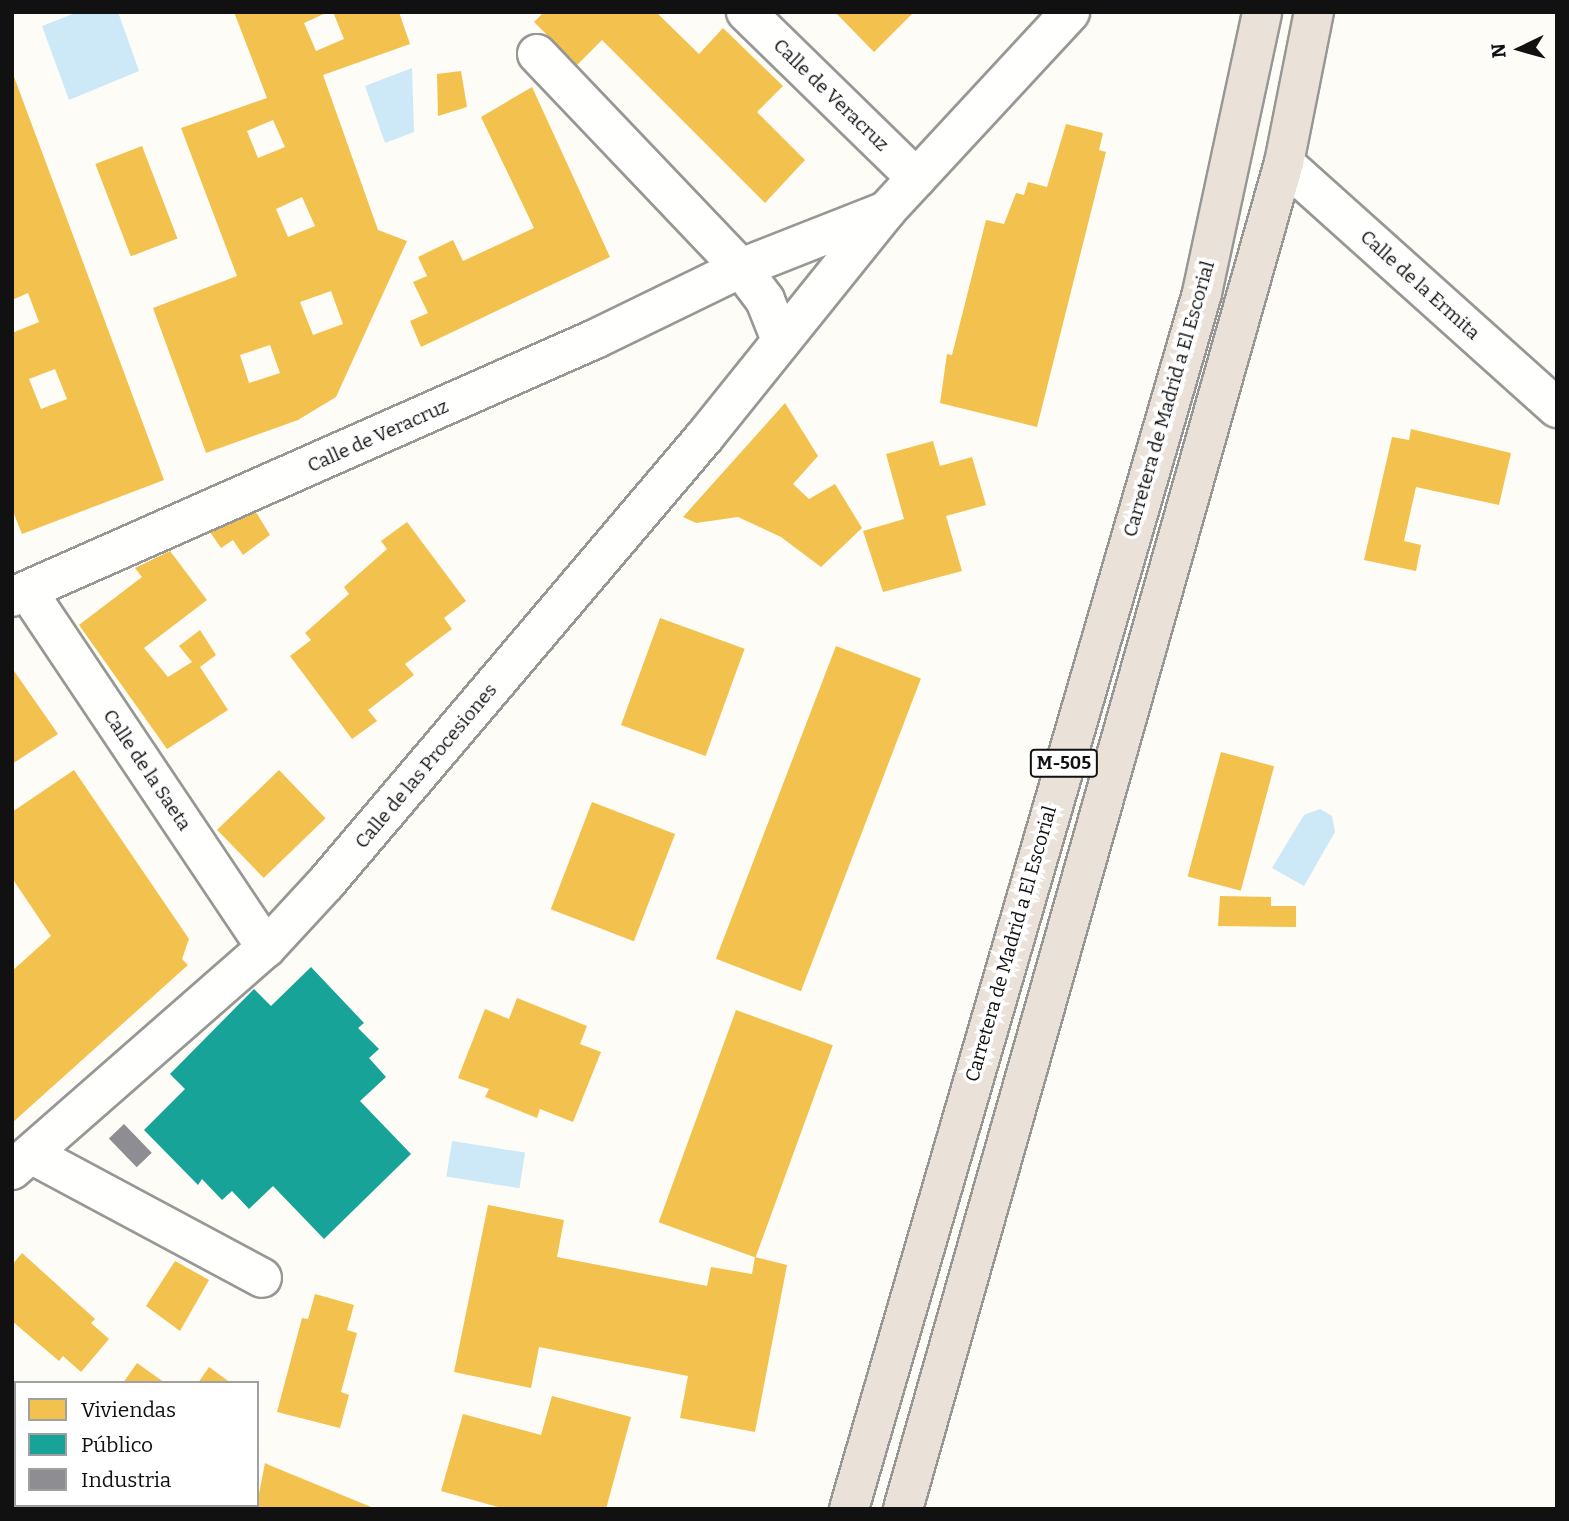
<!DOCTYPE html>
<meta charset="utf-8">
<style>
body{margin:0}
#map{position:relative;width:1569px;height:1521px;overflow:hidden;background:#fdfcf7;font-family:Bitter,serif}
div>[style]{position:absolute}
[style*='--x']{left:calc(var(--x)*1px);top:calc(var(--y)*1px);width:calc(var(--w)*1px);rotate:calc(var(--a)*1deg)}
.water>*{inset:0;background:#cde8f7;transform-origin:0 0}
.homes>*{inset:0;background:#f2c14e;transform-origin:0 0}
.public>*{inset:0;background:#17a398}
.industry>*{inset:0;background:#8d8d92;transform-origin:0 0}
.roads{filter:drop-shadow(2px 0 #979795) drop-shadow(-2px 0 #979795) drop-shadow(0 2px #979795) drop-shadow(0 -2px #979795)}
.minor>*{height:38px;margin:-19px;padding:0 19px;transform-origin:19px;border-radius:19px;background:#fffffe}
.highway>*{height:38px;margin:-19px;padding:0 19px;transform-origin:19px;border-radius:19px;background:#eae1d8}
span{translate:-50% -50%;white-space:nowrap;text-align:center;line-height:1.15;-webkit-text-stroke:7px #fff;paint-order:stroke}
.shield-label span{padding:2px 5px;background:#fff;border:2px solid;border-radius:5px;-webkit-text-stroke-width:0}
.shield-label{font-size:18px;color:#111;font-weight:700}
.street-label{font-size:19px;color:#111}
.frame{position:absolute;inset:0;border:14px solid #111;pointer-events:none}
.legend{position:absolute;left:14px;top:1381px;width:245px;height:126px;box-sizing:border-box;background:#fff;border:2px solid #a0a0a0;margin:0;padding:9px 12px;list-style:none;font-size:21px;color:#111}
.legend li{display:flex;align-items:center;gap:14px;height:35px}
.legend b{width:35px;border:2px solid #a0a0a0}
.north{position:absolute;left:1485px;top:14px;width:70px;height:70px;-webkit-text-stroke:5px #fff;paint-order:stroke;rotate:265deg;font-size:19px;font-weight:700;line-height:28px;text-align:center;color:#111}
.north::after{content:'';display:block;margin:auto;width:24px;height:32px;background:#111;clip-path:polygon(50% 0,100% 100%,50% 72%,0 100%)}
</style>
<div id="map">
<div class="water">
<i style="clip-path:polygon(78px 12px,118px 12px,139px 71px,69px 100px,42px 26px)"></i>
<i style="clip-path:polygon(412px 68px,414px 132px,385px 143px,365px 86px)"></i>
<i style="clip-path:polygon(1320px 809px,1332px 816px,1335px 832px,1304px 886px,1272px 868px,1304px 815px)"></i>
<i style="left:452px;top:1141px;width:74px;height:36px;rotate:9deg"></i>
</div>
<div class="homes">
<i style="clip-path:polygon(evenodd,234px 12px,328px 12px,304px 23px,316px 51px,344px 39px,333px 12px,399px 12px,410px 44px,323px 75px,378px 230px,407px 241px,336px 397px,298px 420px,206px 453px,153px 308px,237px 276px,181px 128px,267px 98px,234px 12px,273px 120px,285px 147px,258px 158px,247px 131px,273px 120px,234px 12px,302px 197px,315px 226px,288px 237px,276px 209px,302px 197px,234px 12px,331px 291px,343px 324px,313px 335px,300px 302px,331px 291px,234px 12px,270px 345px,280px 373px,249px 383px,240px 355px,270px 345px)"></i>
<i style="clip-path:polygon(544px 12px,656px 12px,699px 54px,723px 28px,783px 86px,757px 112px,805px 160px,765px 203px,602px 40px,577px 65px,534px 22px)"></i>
<i style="clip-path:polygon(835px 12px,914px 12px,874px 52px)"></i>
<i style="clip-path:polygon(461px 71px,467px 107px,438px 116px,437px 74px)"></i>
<i style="clip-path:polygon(evenodd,13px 74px,164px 480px,22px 534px,12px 509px,12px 333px,39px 322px,28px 293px,12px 300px,13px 74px,55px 369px,67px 399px,41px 409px,29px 379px,55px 369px)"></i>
<i style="clip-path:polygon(532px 87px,610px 257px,421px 347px,410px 321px,428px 313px,413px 282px,427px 276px,418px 257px,453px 240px,463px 261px,534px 228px,481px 117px)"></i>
<i style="clip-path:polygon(1066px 124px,1103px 133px,1099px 150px,1106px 152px,1037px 427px,940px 403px,947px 354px,952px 355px,986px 220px,1004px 224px,1016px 193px,1024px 195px,1028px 182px,1047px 187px)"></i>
<i style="left:142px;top:146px;width:99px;height:50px;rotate:69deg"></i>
<i style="clip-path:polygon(785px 403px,818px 456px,793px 484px,809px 499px,835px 484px,862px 528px,821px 567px,781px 537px,738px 517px,696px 523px,683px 517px)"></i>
<i style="clip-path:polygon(1411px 429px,1511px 453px,1499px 505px,1416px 487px,1404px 541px,1421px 545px,1416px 571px,1364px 560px,1392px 437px,1409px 440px)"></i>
<i style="clip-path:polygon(933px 441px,940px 466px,972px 457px,986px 505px,946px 516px,962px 571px,883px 592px,863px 531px,904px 519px,886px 454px)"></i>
<i style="clip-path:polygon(253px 507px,270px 535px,243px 555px,233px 540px,221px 548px,210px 532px)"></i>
<i style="clip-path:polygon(407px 522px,466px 601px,444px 618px,452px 629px,405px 664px,414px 675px,368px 710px,377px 721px,352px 739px,290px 656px,311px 640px,305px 633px,349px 594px,344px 587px,387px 549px,381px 541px)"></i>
<i style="clip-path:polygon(170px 551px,207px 600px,144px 648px,168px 677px,192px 662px,179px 646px,200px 630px,216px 655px,200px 667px,228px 710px,167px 749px,79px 625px,142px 577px,135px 568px)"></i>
<i style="left:660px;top:618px;width:90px;height:114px;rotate:20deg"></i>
<i style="left:836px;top:646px;width:91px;height:335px;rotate:21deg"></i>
<i style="clip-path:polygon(12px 668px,58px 734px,12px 764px)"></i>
<i style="left:1221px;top:752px;width:55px;height:129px;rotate:15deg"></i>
<i style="clip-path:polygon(74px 770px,189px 939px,182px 959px,188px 965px,12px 1123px,12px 971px,51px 936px,12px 878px,12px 812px)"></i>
<i style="left:279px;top:770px;width:67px;height:86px;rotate:46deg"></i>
<i style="left:592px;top:802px;width:89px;height:115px;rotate:21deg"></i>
<i style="clip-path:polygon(1220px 896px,1271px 897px,1271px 906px,1296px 906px,1296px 927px,1218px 926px)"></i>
<i style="clip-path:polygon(517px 998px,587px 1026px,580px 1044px,601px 1052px,573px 1122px,540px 1109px,537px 1118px,485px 1097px,489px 1089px,458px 1078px,485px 1009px,509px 1019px)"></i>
<i style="left:736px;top:1010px;width:103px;height:226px;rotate:20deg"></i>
<i style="clip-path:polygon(488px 1205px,564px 1220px,557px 1257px,707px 1286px,711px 1267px,752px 1274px,755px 1257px,787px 1265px,755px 1432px,680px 1418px,688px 1376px,539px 1347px,531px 1388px,454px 1372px)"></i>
<i style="clip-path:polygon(22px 1253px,95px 1319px,91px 1323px,109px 1339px,81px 1372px,63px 1356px,59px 1361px,12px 1321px,12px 1265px)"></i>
<i style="clip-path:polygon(175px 1261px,209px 1280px,180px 1331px,146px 1306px)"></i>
<i style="clip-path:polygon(315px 1294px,354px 1305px,347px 1330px,357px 1333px,341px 1392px,349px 1395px,340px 1428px,277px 1412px,302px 1318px,308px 1319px)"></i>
<i style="clip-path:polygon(137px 1363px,165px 1383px,123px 1383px)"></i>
<i style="clip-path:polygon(209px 1367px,231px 1383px,198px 1383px)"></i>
<i style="clip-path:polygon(552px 1396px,631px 1417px,606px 1509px,505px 1509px,441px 1491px,463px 1414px,541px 1435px)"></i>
<i style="clip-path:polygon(16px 1402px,16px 1505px,45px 1505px,43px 1509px,12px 1509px)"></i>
<i style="clip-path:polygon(265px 1463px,269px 1465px,376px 1509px,256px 1509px)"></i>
</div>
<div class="public">
<i style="clip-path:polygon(311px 967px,364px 1023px,358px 1028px,379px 1049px,369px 1058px,386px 1077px,360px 1101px,411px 1154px,324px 1239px,273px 1186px,249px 1209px,232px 1191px,222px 1200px,202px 1179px,198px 1185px,144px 1130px,185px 1089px,170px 1074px,254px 989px,271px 1006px)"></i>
</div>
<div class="industry">
<i style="left:124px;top:1124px;width:40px;height:21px;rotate:46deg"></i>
</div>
<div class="roads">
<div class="minor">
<i style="--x:746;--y:12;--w:238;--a:44.3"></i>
<i style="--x:537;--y:54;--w:296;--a:46.4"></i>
<i style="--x:741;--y:268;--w:40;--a:53"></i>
<i style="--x:765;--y:300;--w:43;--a:68.2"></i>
<i style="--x:1284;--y:163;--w:367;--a:41.9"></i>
<i style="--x:28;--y:592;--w:428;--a:56.2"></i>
<i style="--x:12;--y:597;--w:638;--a:-23.87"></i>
<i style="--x:595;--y:339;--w:162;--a:-25.9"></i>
<i style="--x:741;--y:268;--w:156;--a:-21.5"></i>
<i style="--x:886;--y:211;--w:271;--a:-47.2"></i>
<i style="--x:31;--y:1154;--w:262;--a:28.2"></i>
<i style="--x:12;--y:1170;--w:337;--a:-41.2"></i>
<i style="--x:266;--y:948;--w:88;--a:-47.3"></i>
<i style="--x:326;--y:883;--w:587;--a:-49.69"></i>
<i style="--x:706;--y:435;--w:287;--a:-51.2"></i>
</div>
<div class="highway">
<i style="--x:849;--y:1509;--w:1266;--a:-73.81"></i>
<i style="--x:1202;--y:293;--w:287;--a:-77.9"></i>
<i style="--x:903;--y:1509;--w:1399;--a:-74.2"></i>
<i style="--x:1284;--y:163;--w:154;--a:-78.8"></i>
</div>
</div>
<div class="shield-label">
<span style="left:1064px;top:763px">M-505</span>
</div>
<div class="street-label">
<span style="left:831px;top:95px;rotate:44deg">Calle de Veracruz</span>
<span style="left:1420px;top:285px;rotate:42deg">Calle de la Ermita</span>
<span style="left:1169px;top:399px;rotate:-74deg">Carretera de Madrid a El Escorial</span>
<span style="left:378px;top:436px;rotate:-24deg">Calle de Veracruz</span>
<span style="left:426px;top:766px;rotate:-50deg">Calle de las Procesiones</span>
<span style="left:147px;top:770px;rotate:56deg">Calle de la Saeta</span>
<span style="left:1011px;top:944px;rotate:-74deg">Carretera de Madrid a El Escorial</span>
</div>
<div class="frame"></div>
<ul class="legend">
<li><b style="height:19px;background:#f2c14e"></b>Viviendas</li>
<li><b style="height:19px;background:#17a398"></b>Público</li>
<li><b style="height:19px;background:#8d8d92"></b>Industria</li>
</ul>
<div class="north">N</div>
</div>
